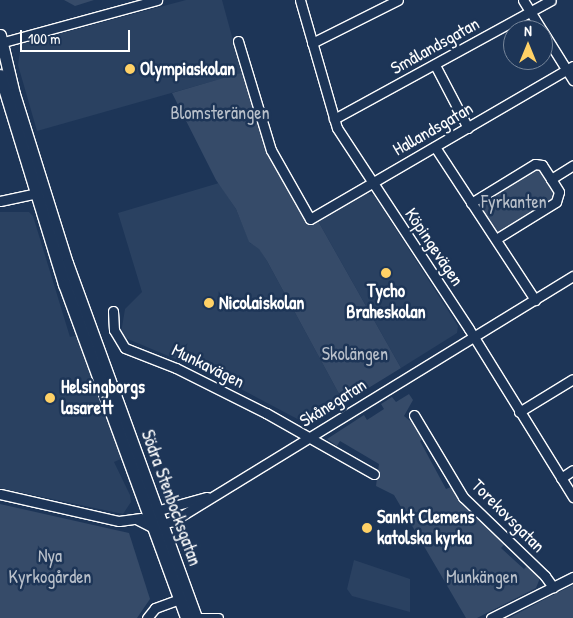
<!DOCTYPE html>
<meta charset="utf-8">
<style>
body{margin:0}
#map{position:relative;width:573px;height:618px;overflow:hidden;background:#1d3557;font-family:"Patrick Hand",sans-serif}
div>[style]{position:absolute}
[style*='--x']{left:calc(var(--x)*1px);top:calc(var(--y)*1px);width:calc(var(--w)*1px);rotate:calc(var(--a)*1deg)}
.built>*{inset:0;background:#2a4161}
.green>*{inset:0;background:#364b69}
.roads{filter:drop-shadow(1px 0 #fff) drop-shadow(-1px 0 #fff) drop-shadow(0 1px #fff) drop-shadow(0 -1px #fff)}
.minor>*{height:9px;margin:-4.5px;padding:0 4.5px;transform-origin:4.5px;border-radius:4.5px;background:#1d3557}
.major>*{height:11px;margin:-5.5px;padding:0 5.5px;transform-origin:5.5px;border-radius:5.5px;background:#1d3557}
.dots>*{width:14px;height:14px;translate:-50% -50%;box-sizing:border-box;border:2px solid #1d3557;border-radius:50%}
span{translate:-50% -50%;white-space:nowrap;text-align:center;line-height:1.15;-webkit-text-stroke:5px #1d3557;paint-order:stroke}
.street-label{font-size:18px;color:#fff}
.poi-label{font-size:18px;color:#fff;font-weight:700}
.left{translate:0 -50%;text-align:left}
.park-label{font-size:18px;color:#b9c0ca}
.north{position:absolute;left:503px;top:20px;width:50px;height:50px;box-sizing:border-box;background:#1d3557;border:1px solid #77869a;border-radius:50%;rotate:0deg;font-size:14px;font-weight:700;line-height:20px;text-align:center;color:#fff}
.north::after{content:'';display:block;margin:auto;width:18px;height:22px;background:#ffd166;clip-path:polygon(50% 0,100% 100%,50% 72%,0 100%)}
.scale{position:absolute;left:20px;top:30px;width:110px;height:22px;box-sizing:border-box;border:2px solid #fff;border-top:0;padding-left:6px;font-size:15px;line-height:18px;white-space:nowrap;color:#fff;-webkit-text-stroke:4px #1d3557;paint-order:stroke}
</style>
<div id="map">
<div class="built">
<i style="clip-path:polygon(186px 0,222px 0,242px 73px,37px 131px,18px 65px,21px 44px)"></i>
<i style="clip-path:polygon(219px 183px,236px 209px,250px 243px,259px 248px,267px 261px,344px 403px,313px 423px,305px 423px,216px 376px,123px 337px,121px 333px,125px 309px,142px 292px,118px 213px)"></i>
<i style="clip-path:polygon(366px 193px,374px 195px,458px 326px,457px 333px,401px 368px,318px 221px)"></i>
<i style="clip-path:polygon(0 212px,29px 212px,33px 216px,70px 337px,78px 335px,123px 458px,114px 462px,130px 495px,131px 502px,123px 514px,0 488px)"></i>
<i style="clip-path:polygon(354px 560px,410px 579px,410px 612px,352px 596px,347px 589px)"></i>
</div>
<div class="green">
<i style="clip-path:polygon(64px 0,94px 0,75px 6px)"></i>
<i style="clip-path:polygon(244px 72px,267px 152px,308px 225px,318px 221px,401px 368px,344px 403px,267px 261px,259px 249px,249px 242px,236px 209px,216px 180px,172px 93px)"></i>
<i style="clip-path:polygon(534px 167px,540px 167px,555px 192px,555px 199px,501px 233px,494px 232px,477px 207px,479px 202px)"></i>
<i style="clip-path:polygon(409px 394px,413px 400px,404px 416px,419px 428px,425px 438px,420px 441px,446px 489px,451px 487px,466px 508px,505px 544px,501px 548px,524px 569px,528px 565px,540px 578px,536px 588px,477px 618px,466px 618px,394px 495px,376px 486px,379px 464px,340px 441px,337px 446px,327px 439px,364px 415px,367px 420px,384px 409px,381px 404px,392px 397px,396px 402px)"></i>
<i style="clip-path:polygon(0 504px,129px 533px,150px 599px,137px 618px,0 618px)"></i>
<i style="clip-path:polygon(573px 585px,573px 618px,509px 618px,547px 598px)"></i>
</div>
<div class="roads">
<div class="minor">
<i style="--x:300;--y:0;--w:133;--a:73.9"></i>
<i style="--x:337;--y:128;--w:240;--a:56.7"></i>
<i style="--x:469;--y:329;--w:198;--a:58.2"></i>
<i style="--x:523;--y:0;--w:36;--a:58"></i>
<i style="--x:543;--y:32;--w:57;--a:58"></i>
<i style="--x:238;--y:41;--w:114;--a:73.2"></i>
<i style="--x:271;--y:150;--w:79;--a:60.5"></i>
<i style="--x:310;--y:219;--w:304;--a:-30.2"></i>
<i style="--x:0;--y:43;--w:163;--a:-15.3"></i>
<i style="--x:312;--y:43;--w:96;--a:-26.6"></i>
<i style="--x:435;--y:65;--w:71;--a:62.4"></i>
<i style="--x:334;--y:119;--w:247;--a:-28.7"></i>
<i style="--x:435;--y:147;--w:183;--a:56.8"></i>
<i style="--x:551;--y:179;--w:26;--a:-32"></i>
<i style="--x:0;--y:201;--w:43;--a:-12.1"></i>
<i style="--x:471;--y:203;--w:75;--a:-31.4"></i>
<i style="--x:535;--y:164;--w:7;--a:8"></i>
<i style="--x:542;--y:165;--w:17;--a:57"></i>
<i style="--x:551;--y:179;--w:15;--a:58"></i>
<i style="--x:559;--y:192;--w:10;--a:107"></i>
<i style="--x:556;--y:202;--w:70;--a:148.3"></i>
<i style="--x:113;--y:311;--w:19;--a:87"></i>
<i style="--x:114;--y:330;--w:21;--a:59"></i>
<i style="--x:125;--y:348;--w:55;--a:21.4"></i>
<i style="--x:176;--y:368;--w:101;--a:26.6"></i>
<i style="--x:266;--y:413;--w:124;--a:29.5"></i>
<i style="--x:519;--y:412;--w:63;--a:-31.4"></i>
<i style="--x:414;--y:415;--w:96;--a:59.1"></i>
<i style="--x:463;--y:497;--w:114;--a:43.9"></i>
<i style="--x:545;--y:576;--w:14;--a:54"></i>
<i style="--x:561;--y:478;--w:14;--a:-34"></i>
<i style="--x:0;--y:494;--w:122;--a:12.8"></i>
<i style="--x:119;--y:521;--w:22;--a:-8"></i>
<i style="--x:152;--y:512;--w:57;--a:-15.3"></i>
<i style="--x:138;--y:520;--w:16;--a:27"></i>
<i style="--x:152;--y:527;--w:22;--a:-16"></i>
<i style="--x:173;--y:521;--w:469;--a:-31.5"></i>
<i style="--x:147;--y:618;--w:13;--a:-51"></i>
<i style="--x:155;--y:608;--w:32;--a:-20"></i>
<i style="--x:194;--y:618;--w:24;--a:0"></i>
<i style="--x:491;--y:618;--w:92;--a:-26.6"></i>
</div>
<div class="major">
<i style="--x:0;--y:35;--w:61;--a:76.7"></i>
<i style="--x:14;--y:94;--w:177;--a:72.6"></i>
<i style="--x:67;--y:263;--w:378;--a:70"></i>
<i style="--x:0;--y:75;--w:219;--a:73"></i>
<i style="--x:64;--y:284;--w:356;--a:69.9"></i>
</div>
</div>
<div class="dots">
<i style="left:130px;top:69px;background:#ffd166"></i>
<i style="left:386px;top:273px;background:#ffd166"></i>
<i style="left:209px;top:303px;background:#ffd166"></i>
<i style="left:50px;top:398px;background:#ffd166"></i>
<i style="left:367px;top:528px;background:#ffd166"></i>
</div>
<div class="street-label">
<span style="left:435px;top:46px;rotate:-29deg">Smålandsgatan</span>
<span style="left:433px;top:129px;rotate:-30deg">Hallandsgatan</span>
<span style="left:434px;top:247px;rotate:56deg">Köpingevägen</span>
<span style="left:208px;top:366px;rotate:26deg">Munkavägen</span>
<span style="left:333px;top:403px;rotate:-32deg">Skånegatan</span>
<span style="left:171px;top:498px;rotate:70deg">Södra Stenbocksgatan</span>
<span style="left:508px;top:516px;rotate:45deg">Torekovsgatan</span>
</div>
<div class="poi-label">
<span class="left" style="left:140px;top:69px">Olympiaskolan</span>
<span style="left:386px;top:302px">Tycho<br>Braheskolan</span>
<span class="left" style="left:219px;top:303px">Nicolaiskolan</span>
<span class="left" style="left:61px;top:398px">Helsingborgs<br>lasarett</span>
<span class="left" style="left:377px;top:528px">Sankt Clemens<br>katolska kyrka</span>
</div>
<div class="park-label">
<span style="left:220px;top:113px">Blomsterängen</span>
<span style="left:514px;top:202px">Fyrkanten</span>
<span style="left:355px;top:354px">Skolängen</span>
<span style="left:50px;top:567px">Nya<br>Kyrkogården</span>
<span style="left:482px;top:577px">Munkängen</span>
</div>
<div class="north">N</div>
<div class="scale">100 m</div>
</div>
